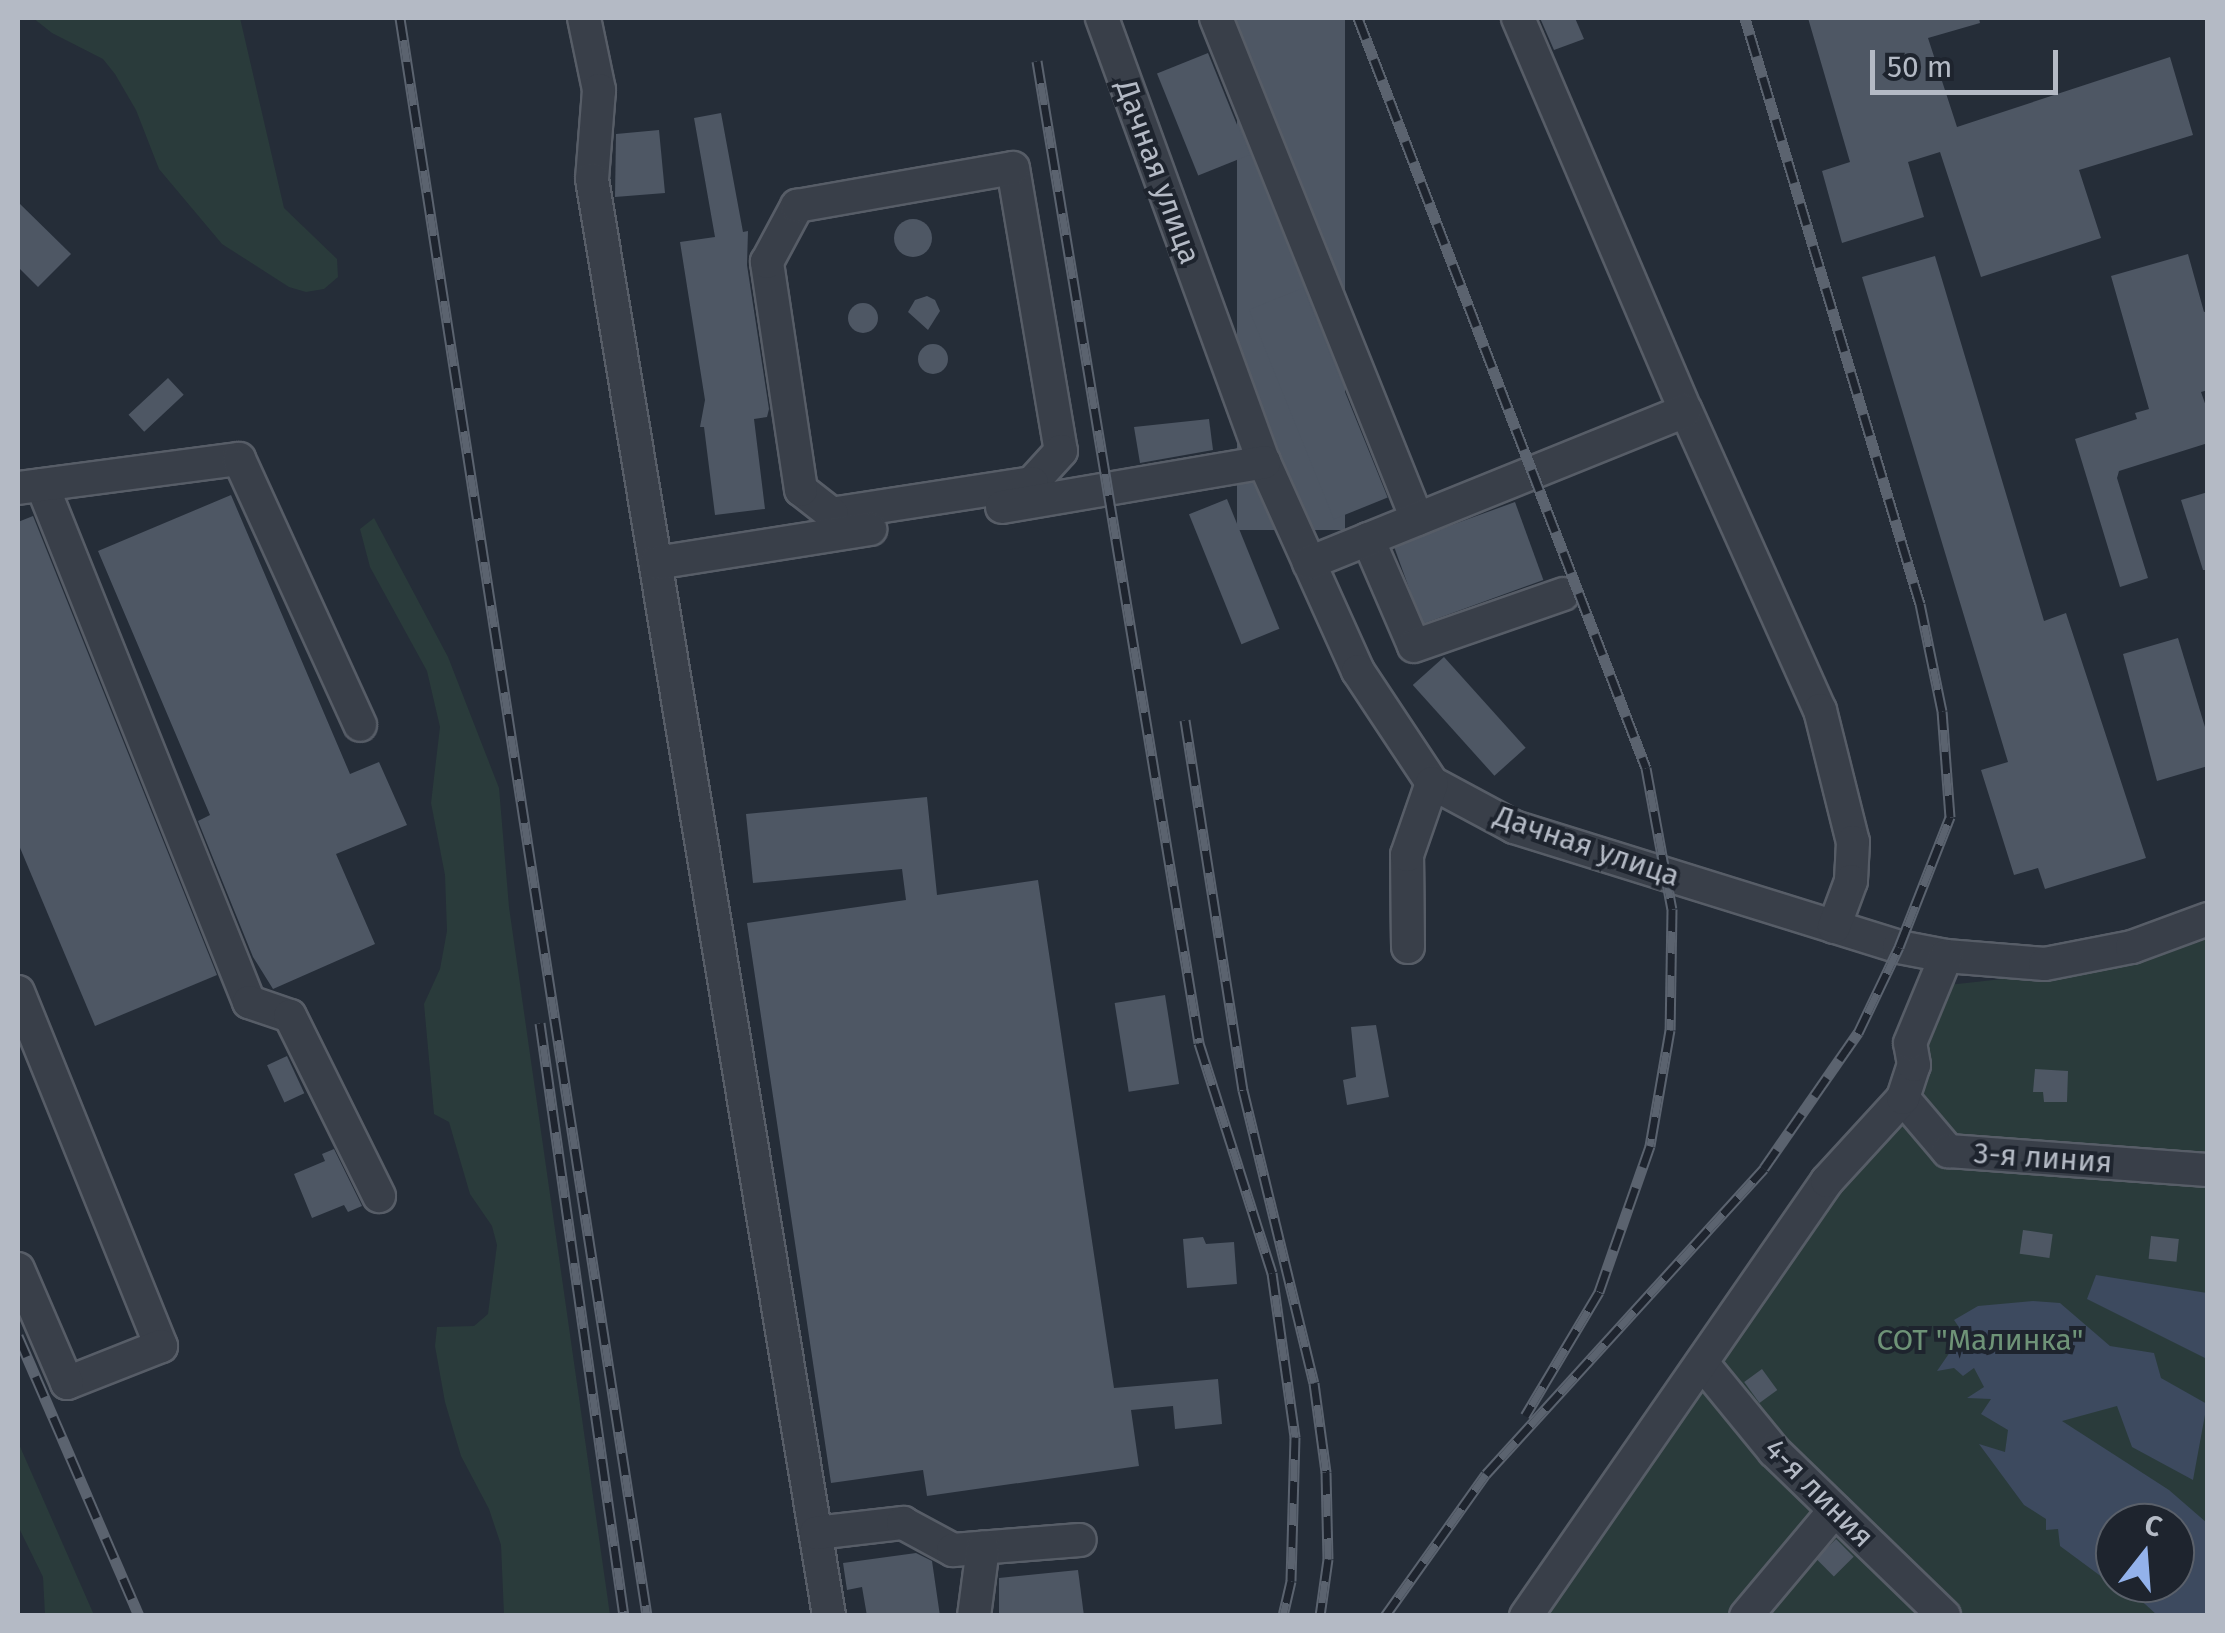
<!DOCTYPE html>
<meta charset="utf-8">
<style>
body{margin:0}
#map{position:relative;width:2225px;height:1633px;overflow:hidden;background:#252d38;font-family:"Fira Sans",sans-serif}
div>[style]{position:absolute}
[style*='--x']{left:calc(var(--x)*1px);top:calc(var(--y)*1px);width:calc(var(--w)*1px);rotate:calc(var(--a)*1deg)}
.green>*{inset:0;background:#2a3b3b}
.water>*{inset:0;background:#3d4a5f}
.building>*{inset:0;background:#4e5764;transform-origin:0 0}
.round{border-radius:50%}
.roads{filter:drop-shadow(2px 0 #575d67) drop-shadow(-2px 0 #575d67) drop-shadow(0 2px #575d67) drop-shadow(0 -2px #575d67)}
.minor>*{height:32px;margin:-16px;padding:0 16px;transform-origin:16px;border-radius:16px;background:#393f49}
.rail>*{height:11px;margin-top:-5.5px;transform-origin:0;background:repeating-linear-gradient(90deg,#1e242e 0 22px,#5b636f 0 44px);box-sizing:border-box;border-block:2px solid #5b636f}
span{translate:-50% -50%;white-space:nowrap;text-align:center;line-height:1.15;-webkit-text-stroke:8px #1e242e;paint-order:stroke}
.street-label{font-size:30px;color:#b4bac5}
.park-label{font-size:30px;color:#6e9377}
.frame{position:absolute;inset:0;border:20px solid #b4bac5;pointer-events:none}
.north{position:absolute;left:2095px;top:1503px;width:100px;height:100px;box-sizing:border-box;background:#1e242e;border:2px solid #5a606a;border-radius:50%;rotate:17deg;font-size:28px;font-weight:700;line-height:40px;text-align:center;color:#b4bac5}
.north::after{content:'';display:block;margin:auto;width:35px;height:45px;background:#93b2eb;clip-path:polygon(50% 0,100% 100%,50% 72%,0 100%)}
.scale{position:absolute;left:1870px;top:50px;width:188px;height:45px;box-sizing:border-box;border:5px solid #b4bac5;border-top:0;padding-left:12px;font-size:30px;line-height:35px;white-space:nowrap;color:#b4bac5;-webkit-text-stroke:8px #1e242e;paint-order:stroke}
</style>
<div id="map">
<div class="green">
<i style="clip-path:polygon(33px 18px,240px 18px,284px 208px,337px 259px,338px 277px,324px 289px,306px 292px,289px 287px,222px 244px,159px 169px,136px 110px,115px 74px,103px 59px,52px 33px)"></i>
<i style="clip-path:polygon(374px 518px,448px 657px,499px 788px,509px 907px,610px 1615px,504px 1615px,501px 1545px,489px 1509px,461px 1456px,445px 1402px,435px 1346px,437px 1327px,474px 1326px,488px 1314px,497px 1245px,492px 1226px,470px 1194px,449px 1122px,434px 1114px,424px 1004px,440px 969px,447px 931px,445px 875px,431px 803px,440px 727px,427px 671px,370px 567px,360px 529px)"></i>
<i style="clip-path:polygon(evenodd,2207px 939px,2207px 1615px,1505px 1616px,1882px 1108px,1921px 988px,2137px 964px,2207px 939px,2115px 1523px,2175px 1523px,2175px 1583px,2115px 1583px,2115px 1523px)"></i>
<i style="clip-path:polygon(18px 1442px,94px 1615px,45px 1615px,43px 1577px,18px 1526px)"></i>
</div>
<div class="water">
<i style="clip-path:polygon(2096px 1275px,2207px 1293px,2207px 1359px,2087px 1299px)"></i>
<i style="clip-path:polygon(evenodd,2033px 1301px,2060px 1303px,2110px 1346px,2154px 1353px,2161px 1378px,2207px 1404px,2193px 1480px,2132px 1447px,2117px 1406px,2062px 1421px,2169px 1490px,2207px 1523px,2207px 1615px,2157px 1615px,2134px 1594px,2106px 1580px,2060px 1546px,2058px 1529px,2046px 1530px,2046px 1519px,2024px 1505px,1979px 1444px,2005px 1452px,2008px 1430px,1981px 1414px,1991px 1399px,1967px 1398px,1984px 1387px,1974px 1368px,1963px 1376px,1954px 1368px,1937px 1371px,1963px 1333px,1954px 1320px,1978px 1306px,2033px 1301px,2115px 1523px,2175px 1523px,2175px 1583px,2115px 1583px,2115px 1523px)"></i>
</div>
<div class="building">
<i style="left:1237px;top:18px;width:108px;height:512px"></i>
<i style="clip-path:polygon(1540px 18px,1575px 18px,1584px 39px,1554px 50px)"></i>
<i style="clip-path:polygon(1808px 18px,1979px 18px,1980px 23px,1928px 38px,1957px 127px,2170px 57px,2193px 135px,2079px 170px,2101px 238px,1981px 277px,1940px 152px,1908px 162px,1924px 217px,1842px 243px,1822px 171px,1850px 162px)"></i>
<i style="left:1208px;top:53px;width:110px;height:55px;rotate:68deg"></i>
<i style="clip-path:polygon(721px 113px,743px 232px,748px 231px,747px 265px,769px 409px,767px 417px,754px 419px,765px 509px,715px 515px,704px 427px,700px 427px,705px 400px,680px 242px,715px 237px,694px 118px)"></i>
<i style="clip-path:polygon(659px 130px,665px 193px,615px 197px,616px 134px)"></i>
<i style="clip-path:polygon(18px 202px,71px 254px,38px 287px,18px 267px)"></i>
<i class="round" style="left:894px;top:219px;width:38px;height:38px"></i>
<i style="clip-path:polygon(2188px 254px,2204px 312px,2208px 311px,2208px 390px,2201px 392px,2208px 412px,2208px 443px,2119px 471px,2117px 478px,2148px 578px,2120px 587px,2075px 439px,2137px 419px,2135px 413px,2149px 409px,2111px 276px)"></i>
<i style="clip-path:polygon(1935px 256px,2044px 621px,2066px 613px,2146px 858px,2045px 889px,2038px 868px,2014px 875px,1981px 770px,2008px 762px,1862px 277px)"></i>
<i style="left:1303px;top:288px;width:226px;height:58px;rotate:68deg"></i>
<i style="clip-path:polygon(927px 296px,935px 300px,940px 311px,928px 330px,908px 312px,915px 300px)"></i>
<i class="round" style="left:848px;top:303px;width:30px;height:30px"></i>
<i class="round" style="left:918px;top:344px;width:30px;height:30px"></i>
<i style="left:168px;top:378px;width:23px;height:54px;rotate:47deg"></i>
<i style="clip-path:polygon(1209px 419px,1213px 450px,1140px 463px,1134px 427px)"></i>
<i style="clip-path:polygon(2208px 492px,2208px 570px,2203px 570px,2181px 500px)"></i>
<i style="clip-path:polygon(231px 495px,350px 774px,379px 762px,407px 825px,336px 854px,375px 944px,273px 989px,253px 957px,198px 821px,210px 815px,98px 551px)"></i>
<i style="left:1227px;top:499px;width:140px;height:41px;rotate:68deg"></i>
<i style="left:1515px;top:502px;width:83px;height:129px;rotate:70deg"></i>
<i style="clip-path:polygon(33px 516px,217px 975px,95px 1026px,18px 843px,18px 522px)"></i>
<i style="clip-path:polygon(2178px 638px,2208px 737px,2208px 766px,2157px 781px,2123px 654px)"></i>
<i style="left:1444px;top:657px;width:122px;height:42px;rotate:48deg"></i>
<i style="clip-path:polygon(927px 797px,937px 895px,1038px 880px,1114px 1388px,1218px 1379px,1222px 1424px,1175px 1429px,1173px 1406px,1131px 1410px,1139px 1466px,927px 1496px,923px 1470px,831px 1483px,747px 923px,906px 900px,902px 869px,753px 883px,746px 814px)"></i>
<i style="left:1165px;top:995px;width:90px;height:51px;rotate:81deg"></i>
<i style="clip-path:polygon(1376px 1025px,1389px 1097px,1347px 1105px,1343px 1080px,1356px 1077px,1351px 1027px)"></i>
<i style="left:287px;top:1056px;width:41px;height:22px;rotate:65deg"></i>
<i style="clip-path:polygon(2035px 1069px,2068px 1071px,2067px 1102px,2044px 1102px,2043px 1092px,2033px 1092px)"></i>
<i style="clip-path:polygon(334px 1149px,362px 1206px,348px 1212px,344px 1205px,312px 1218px,294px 1174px,325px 1161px,322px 1154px)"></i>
<i style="left:2023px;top:1230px;width:30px;height:24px;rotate:8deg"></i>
<i style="left:2151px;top:1236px;width:28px;height:23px;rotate:6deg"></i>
<i style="clip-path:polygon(1203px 1237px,1206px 1244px,1234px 1242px,1237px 1284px,1187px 1288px,1183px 1239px)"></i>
<i style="left:1762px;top:1369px;width:26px;height:22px;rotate:54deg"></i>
<i style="left:1836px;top:1539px;width:25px;height:28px;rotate:45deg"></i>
<i style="clip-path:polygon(916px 1553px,932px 1561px,940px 1616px,867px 1616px,862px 1587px,847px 1590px,843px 1563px)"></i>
<i style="clip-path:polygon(1078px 1570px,1084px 1616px,999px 1616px,999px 1578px)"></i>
</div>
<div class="roads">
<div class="minor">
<i style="--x:584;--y:18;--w:74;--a:78.2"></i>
<i style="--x:599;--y:90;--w:89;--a:94.5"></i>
<i style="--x:592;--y:179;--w:1456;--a:80.63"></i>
<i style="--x:1102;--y:18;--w:473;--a:70"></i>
<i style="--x:1264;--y:462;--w:229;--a:65.8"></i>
<i style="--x:1358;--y:671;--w:134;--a:56.5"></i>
<i style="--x:1432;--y:783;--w:93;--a:28.2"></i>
<i style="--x:1514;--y:827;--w:403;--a:17.3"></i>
<i style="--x:1899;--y:947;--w:48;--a:10.8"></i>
<i style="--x:1946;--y:956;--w:99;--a:4.6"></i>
<i style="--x:2045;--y:964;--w:89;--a:-11.1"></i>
<i style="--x:2132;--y:947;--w:81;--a:-20.2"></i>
<i style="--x:1216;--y:18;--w:540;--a:68.14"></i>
<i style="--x:1518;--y:18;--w:427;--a:66.9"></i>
<i style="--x:1686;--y:411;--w:328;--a:65.9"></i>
<i style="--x:1820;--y:710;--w:136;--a:76"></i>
<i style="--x:1853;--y:842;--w:39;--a:93"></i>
<i style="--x:1851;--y:881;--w:49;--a:110.3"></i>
<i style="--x:1013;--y:168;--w:287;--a:80.4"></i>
<i style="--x:1061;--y:451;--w:43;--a:132.2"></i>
<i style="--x:1032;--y:483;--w:202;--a:171.2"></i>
<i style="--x:832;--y:514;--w:39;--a:-142"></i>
<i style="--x:801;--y:490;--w:231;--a:-98.5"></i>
<i style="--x:767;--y:262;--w:64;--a:-61.8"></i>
<i style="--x:797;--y:206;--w:219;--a:-10"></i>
<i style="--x:42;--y:485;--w:557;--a:68.18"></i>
<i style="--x:249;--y:1002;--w:43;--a:18.9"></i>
<i style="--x:290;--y:1016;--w:201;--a:63.7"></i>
<i style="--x:18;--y:488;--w:223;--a:-7.5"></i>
<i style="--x:239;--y:459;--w:292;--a:65.5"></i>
<i style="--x:1002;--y:507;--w:266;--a:-9.7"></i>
<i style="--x:1368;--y:539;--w:116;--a:66.7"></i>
<i style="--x:1414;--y:646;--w:158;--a:-19.2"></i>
<i style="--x:656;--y:563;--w:217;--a:-9"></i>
<i style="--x:1309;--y:563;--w:406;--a:-22"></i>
<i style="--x:1408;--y:947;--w:92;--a:-90.6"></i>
<i style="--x:1407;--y:855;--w:76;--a:-70.9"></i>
<i style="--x:18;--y:992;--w:382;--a:68"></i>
<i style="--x:161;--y:1346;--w:101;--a:158.5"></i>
<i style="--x:67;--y:1383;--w:124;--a:-113.3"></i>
<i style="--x:1903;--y:1098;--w:70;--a:49.7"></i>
<i style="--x:1948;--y:1151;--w:261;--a:4.2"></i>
<i style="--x:1702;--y:1363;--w:114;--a:50.7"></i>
<i style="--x:1774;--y:1451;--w:237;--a:44.1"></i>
<i style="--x:816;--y:1533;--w:88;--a:-6.6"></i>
<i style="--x:903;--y:1523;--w:57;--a:28.4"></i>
<i style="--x:953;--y:1550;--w:127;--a:-4.5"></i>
<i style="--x:974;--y:1616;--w:69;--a:-82.5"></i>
<i style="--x:1526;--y:1616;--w:529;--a:-55.32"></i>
<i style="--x:1827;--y:1181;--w:113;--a:-47.5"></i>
<i style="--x:1903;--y:1098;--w:35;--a:-72"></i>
<i style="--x:1914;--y:1065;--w:22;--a:-100"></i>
<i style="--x:1910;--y:1043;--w:94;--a:-67.5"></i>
<i style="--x:1746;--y:1616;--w:138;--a:-50"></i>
</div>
</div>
<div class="rail">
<i style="--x:400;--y:18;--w:1617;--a:81.21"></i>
<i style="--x:1358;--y:18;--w:803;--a:68.99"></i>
<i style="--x:1646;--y:768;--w:143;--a:79.6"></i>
<i style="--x:1672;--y:909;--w:121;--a:90.9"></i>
<i style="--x:1670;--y:1030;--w:118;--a:99.8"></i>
<i style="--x:1650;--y:1146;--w:155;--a:109.3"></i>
<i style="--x:1599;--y:1292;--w:144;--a:120.8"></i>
<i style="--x:1037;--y:61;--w:995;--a:80.63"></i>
<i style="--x:1199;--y:1043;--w:241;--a:72.4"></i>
<i style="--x:1272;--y:1273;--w:166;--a:82"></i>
<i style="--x:1295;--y:1437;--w:144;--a:91.6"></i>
<i style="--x:1291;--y:1581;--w:36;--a:103"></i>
<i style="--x:1185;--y:720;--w:375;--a:81.1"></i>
<i style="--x:1243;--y:1090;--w:301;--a:76.4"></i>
<i style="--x:1314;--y:1383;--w:90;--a:82.3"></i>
<i style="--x:1326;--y:1472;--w:87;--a:88.7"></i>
<i style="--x:1328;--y:1559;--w:58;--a:98"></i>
<i style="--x:540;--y:1023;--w:599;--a:81.94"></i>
<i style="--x:18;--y:1336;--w:305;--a:66.6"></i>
<i style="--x:1385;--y:1616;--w:174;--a:-54.6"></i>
<i style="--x:1486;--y:1474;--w:413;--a:-47.7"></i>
<i style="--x:1764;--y:1168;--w:165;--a:-55.2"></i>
<i style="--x:1858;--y:1033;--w:95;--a:-64.5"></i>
<i style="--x:1899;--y:947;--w:140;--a:-68.6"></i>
<i style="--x:1950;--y:817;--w:106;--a:-94.3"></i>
<i style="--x:1942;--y:711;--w:109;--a:-101.6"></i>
<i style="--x:1920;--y:604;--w:612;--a:-106.63"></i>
</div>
<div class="street-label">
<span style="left:1158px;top:172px;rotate:70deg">Дачная улица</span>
<span style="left:1587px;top:846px;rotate:19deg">Дачная улица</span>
<span style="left:2043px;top:1158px;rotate:4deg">3-я линия</span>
<span style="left:1819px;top:1493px;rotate:45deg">4-я линия</span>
</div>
<div class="park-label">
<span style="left:1980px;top:1340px">СОТ "Малинка"</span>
</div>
<div class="frame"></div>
<div class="north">С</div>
<div class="scale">50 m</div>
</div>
